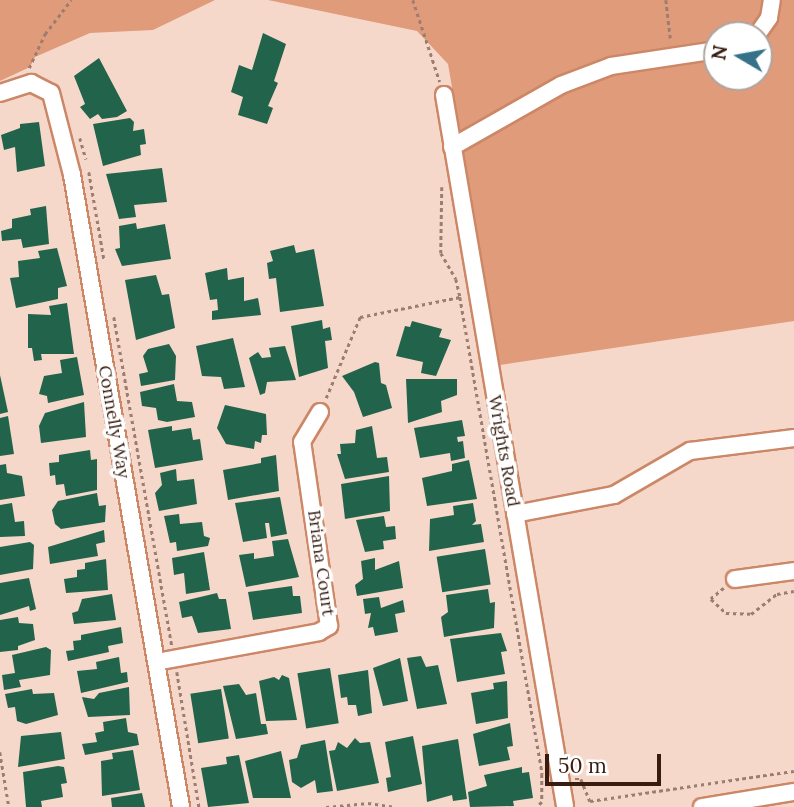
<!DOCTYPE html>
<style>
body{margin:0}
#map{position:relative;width:794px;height:807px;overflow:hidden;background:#f6d8ca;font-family:Lora,serif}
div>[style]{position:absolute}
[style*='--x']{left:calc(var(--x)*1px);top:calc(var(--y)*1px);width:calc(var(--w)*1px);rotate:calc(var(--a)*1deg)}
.forest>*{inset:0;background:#e09b7b}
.building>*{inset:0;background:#22634b;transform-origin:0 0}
.path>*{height:2.5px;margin-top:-1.25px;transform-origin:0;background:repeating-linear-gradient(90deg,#9b7e71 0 3.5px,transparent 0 7px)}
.roads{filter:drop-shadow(2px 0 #cc8767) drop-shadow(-2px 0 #cc8767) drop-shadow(0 2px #cc8767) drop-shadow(0 -2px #cc8767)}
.minor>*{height:16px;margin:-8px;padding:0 8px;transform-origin:8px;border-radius:8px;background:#fff}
span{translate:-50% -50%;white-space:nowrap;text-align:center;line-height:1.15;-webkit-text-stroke:7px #fff;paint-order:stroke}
.street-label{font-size:18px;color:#371c0f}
.north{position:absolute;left:703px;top:21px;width:70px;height:70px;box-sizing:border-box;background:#fff;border:2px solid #afa49f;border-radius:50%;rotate:280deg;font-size:19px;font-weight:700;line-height:28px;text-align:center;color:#371c0f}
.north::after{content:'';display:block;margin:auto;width:24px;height:32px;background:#357289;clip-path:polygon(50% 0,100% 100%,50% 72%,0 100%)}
.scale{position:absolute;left:545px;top:754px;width:116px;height:32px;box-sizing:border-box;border:4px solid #371c0f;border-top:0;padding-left:9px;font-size:21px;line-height:24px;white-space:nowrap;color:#371c0f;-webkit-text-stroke:5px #fff;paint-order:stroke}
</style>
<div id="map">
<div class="forest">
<i style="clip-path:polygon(0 0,215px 0,153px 30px,90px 33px,35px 57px,30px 67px,0 81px)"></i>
<i style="clip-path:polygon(evenodd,268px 0,794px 0,794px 321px,500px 365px,448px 64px,417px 31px,268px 0,717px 35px,759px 35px,759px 77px,717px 77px,717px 35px)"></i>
</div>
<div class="building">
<i style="clip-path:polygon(263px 33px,286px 44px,274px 81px,278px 83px,268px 106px,273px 108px,267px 124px,238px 115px,243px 97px,231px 92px,239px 65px,252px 70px)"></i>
<i style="clip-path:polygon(99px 58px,127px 111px,117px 117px,102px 119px,98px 114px,90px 119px,80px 107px,85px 104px,74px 76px)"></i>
<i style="clip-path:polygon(130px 118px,134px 122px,133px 131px,144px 129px,146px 144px,140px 145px,141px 155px,103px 166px,93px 124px)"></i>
<i style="clip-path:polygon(39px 122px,45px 166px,17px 172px,15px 147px,4px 150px,1px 135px,20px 128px,20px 124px)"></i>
<i style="clip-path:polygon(162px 168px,167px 202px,134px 205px,136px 217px,119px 219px,106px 174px)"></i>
<i style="clip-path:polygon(46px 206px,49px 244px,23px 248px,21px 239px,2px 241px,1px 231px,12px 228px,12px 219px,31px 215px,30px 209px)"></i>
<i style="clip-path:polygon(136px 223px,137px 229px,165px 224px,171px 259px,122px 266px,115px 249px,120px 248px,119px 226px)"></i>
<i style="clip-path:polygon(294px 245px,296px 253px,314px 249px,324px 306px,280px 312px,276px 278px,269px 279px,267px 263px,273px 261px,270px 251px)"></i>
<i style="clip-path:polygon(57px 248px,67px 286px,58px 288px,58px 299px,16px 308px,10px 278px,19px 277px,18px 261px,40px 258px,38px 251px)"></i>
<i style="clip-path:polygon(227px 268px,228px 280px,244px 277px,244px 301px,258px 298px,261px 315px,212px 320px,212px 311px,218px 310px,217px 299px,210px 300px,205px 273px)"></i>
<i style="clip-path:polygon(156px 275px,162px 295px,169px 294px,175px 328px,136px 340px,125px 280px)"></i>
<i style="clip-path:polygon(67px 303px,74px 354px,41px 354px,42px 360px,34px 361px,32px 348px,28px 348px,28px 314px,51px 315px,49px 306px)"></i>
<i style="clip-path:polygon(322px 320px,323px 329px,330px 327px,332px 340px,325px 341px,328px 368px,299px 377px,291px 326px)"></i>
<i style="clip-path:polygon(412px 321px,442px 329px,439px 337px,451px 340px,436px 376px,421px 373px,423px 362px,396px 356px,405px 326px,410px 327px)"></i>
<i style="clip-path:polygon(233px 338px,245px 387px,224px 389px,221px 377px,202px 376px,196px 346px)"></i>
<i style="clip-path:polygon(169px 344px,176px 356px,175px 380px,141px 386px,139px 374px,148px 372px,143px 356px,148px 349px)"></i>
<i style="clip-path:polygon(285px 346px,296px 380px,267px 382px,265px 393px,260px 395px,249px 358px,258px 352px,262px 358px,271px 357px,269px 348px)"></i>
<i style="clip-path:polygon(77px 357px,84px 395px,48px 403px,47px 396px,39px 394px,44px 376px,62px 373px,60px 360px)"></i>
<i style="clip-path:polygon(375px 362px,379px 363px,381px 383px,386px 385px,392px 408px,363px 417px,354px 392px,342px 376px)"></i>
<i style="clip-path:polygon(0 375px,8px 412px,0 414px)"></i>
<i style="clip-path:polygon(406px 379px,457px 379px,457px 395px,441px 401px,442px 412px,408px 423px)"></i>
<i style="clip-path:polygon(174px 384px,177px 401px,192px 402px,195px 417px,167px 422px,158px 420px,156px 408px,142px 406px,140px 392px)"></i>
<i style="clip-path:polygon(84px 402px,86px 437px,41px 443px,39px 426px,45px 413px)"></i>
<i style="clip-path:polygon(225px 405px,266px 414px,267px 435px,262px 435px,261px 443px,255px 441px,254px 449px,226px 444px,217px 428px)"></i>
<i style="clip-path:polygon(8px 416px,14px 454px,0 456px,0 418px)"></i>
<i style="clip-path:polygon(462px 420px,465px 436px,457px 437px,458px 442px,463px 441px,465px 458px,451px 461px,450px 453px,420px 458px,414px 428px)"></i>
<i style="clip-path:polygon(172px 426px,172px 431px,191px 428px,193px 440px,200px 439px,203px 460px,155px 468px,148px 430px)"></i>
<i style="clip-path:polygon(372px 426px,377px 458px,387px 457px,389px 472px,345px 479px,337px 454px,341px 454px,340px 444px,355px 443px,356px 430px)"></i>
<i style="clip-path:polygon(90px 450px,91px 460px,97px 459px,97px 490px,66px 496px,64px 484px,56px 485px,55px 475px,50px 476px,49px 463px,59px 462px,59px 455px)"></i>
<i style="clip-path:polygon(276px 455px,279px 491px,228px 500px,223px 470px,261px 463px,261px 458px)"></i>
<i style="clip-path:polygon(469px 460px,477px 499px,427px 506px,422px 478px,452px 471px,452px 464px)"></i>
<i style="clip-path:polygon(6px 464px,7px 473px,22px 476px,25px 496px,0 500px,0 465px)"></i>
<i style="clip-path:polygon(176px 469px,177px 481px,194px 479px,197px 504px,159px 511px,155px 493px,162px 485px,160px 473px)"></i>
<i style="clip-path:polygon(389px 476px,390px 511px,345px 519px,341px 484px)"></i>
<i style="clip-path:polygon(97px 493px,99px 506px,106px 505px,105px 522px,61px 529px,55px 524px,52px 510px,58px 501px)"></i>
<i style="clip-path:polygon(280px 497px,287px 534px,271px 537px,269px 523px,265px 523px,267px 538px,243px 542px,235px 503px)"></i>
<i style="clip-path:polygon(12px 503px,15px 522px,24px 521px,25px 536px,0 537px,0 505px)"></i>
<i style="clip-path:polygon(473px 503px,476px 521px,472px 525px,481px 524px,484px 542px,429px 551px,430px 519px,454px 515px,453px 506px)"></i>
<i style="clip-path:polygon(179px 514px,180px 524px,202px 522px,204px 536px,210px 538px,208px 546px,177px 551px,176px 542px,170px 543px,164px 516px)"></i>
<i style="clip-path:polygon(384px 516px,386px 527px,395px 526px,396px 539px,383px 541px,384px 549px,365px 552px,356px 520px)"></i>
<i style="clip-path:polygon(104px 530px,105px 542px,96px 544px,98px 556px,50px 564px,48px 547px)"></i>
<i style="clip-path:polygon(288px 539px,299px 577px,246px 587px,239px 555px,254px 553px,254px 559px,274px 556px,272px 541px)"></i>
<i style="clip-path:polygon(30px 542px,34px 545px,33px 569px,0 575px,0 547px)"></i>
<i style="left:485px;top:549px;width:36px;height:49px;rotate:81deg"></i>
<i style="clip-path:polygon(204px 552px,210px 590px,186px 594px,184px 573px,174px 575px,172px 558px)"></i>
<i style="clip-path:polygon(375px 558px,375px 570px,399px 561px,403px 588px,357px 596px,355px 585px,363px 579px,361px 561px)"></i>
<i style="clip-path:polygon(106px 559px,108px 590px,66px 593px,64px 579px,77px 577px,77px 570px,85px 569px,85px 563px)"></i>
<i style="clip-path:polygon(29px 578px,36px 609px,30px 611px,29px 606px,0 615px,0 583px)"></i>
<i style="clip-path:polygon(292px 586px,293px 596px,300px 596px,302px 613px,253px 620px,248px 592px)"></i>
<i style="clip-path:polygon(488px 589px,490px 603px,495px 602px,494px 628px,444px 637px,441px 617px,448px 612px,446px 595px)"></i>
<i style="clip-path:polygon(217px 593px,219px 599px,226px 599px,231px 629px,198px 633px,192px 616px,182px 618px,179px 602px)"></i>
<i style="clip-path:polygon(112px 594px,116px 620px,74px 624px,72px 613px,78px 611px,82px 599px)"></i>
<i style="clip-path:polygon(379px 597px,381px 608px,403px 600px,405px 612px,395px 614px,398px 632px,375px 636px,373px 627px,368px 628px,371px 613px,365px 614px,363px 599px)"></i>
<i style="clip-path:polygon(18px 617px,19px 623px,33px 624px,35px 640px,18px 646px,18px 650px,0 652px,0 620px)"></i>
<i style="clip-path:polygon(121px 627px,123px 643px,108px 646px,109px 652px,68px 661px,66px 651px,74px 650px,73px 641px,81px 640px,81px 635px)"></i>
<i style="clip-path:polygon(501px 633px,507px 651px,501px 652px,505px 674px,457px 682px,450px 639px)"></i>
<i style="clip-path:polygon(46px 647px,51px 650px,50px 675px,19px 680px,21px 687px,4px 690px,2px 675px,15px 673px,12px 655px)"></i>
<i style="clip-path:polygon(421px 656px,426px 667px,438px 665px,447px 704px,417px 709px,407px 658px)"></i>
<i style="clip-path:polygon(119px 657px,121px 673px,127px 672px,128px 682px,81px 693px,77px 671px,97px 669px,96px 662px)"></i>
<i style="clip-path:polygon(400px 658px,408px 701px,383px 706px,373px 668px)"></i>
<i style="left:330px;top:668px;width:56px;height:33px;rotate:81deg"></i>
<i style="clip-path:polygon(368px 670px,372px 713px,358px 716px,356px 705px,348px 705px,347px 697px,341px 698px,338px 675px)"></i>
<i style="clip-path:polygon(282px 675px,289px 678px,297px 720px,266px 721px,259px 681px,274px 677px,279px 680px)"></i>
<i style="clip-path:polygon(507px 681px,508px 718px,476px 724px,471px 693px,494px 689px,493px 683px)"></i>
<i style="clip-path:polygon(239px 684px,246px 695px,256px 693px,261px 724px,266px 724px,268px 734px,236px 739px,223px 686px)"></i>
<i style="clip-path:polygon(129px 687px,130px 715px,88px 717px,82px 697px,94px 699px,99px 693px)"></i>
<i style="clip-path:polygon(32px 689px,33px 694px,54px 693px,58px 715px,26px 724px,17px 721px,15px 707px,8px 708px,5px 694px)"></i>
<i style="left:221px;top:689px;width:50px;height:31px;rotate:81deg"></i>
<i style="clip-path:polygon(126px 718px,128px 732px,137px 734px,139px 745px,85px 755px,82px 744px,97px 742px,95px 733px,104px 731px,103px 722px)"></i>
<i style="clip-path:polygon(510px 723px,513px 746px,507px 747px,510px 760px,479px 766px,473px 734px)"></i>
<i style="clip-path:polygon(61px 732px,65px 759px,18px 767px,21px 736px)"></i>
<i style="clip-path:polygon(413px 736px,422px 784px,388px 792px,386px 778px,391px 777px,385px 742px)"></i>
<i style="clip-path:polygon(355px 738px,360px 743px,370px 742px,379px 783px,337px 791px,329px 751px,335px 750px,338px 742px,347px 748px)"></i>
<i style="clip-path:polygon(458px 739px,467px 799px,453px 801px,452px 795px,427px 802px,422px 746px)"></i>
<i style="clip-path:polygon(325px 740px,333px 791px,317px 793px,315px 780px,301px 788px,292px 782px,289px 760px,297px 758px,301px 745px)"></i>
<i style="clip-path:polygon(133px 750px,140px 790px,102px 796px,101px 761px,113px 759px,112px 753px)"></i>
<i style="clip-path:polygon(281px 751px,291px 798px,253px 798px,245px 761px)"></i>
<i style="clip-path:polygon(239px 755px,249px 803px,208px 807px,201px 768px,227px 764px,226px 757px)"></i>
<i style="clip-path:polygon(58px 766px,64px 767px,67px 783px,61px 784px,63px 797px,41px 801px,42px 807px,26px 807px,23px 772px)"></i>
<i style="clip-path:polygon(522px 767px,522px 773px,529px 772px,533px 798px,513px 801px,514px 806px,470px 807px,468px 792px,487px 786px,484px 775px)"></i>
<i style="clip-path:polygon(142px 793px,145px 807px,112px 807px,111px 798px)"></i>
</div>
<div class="path">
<i style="--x:413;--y:0;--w:86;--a:71.8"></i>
<i style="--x:666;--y:0;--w:42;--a:83.2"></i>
<i style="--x:29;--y:68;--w:38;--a:-65"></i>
<i style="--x:45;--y:34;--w:43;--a:-52.6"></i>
<i style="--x:80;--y:138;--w:22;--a:74"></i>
<i style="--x:89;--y:172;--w:88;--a:80.2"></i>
<i style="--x:442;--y:187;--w:66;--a:90.9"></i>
<i style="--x:441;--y:253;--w:30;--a:60"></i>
<i style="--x:456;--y:279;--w:18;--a:77"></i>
<i style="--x:460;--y:297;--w:484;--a:80.2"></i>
<i style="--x:542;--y:774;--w:28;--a:90"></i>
<i style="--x:542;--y:802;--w:7;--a:135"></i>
<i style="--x:114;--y:317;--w:333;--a:80"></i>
<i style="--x:326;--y:398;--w:88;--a:-67.2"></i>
<i style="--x:360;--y:317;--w:102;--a:-11.3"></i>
<i style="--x:724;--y:588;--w:17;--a:140"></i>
<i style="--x:711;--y:599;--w:21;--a:43"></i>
<i style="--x:726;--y:613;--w:25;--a:2"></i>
<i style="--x:751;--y:614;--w:33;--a:-38"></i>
<i style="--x:777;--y:594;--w:17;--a:-10"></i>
<i style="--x:177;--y:672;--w:137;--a:80.7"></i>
<i style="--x:0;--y:752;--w:56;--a:80.7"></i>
<i style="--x:575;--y:779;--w:6;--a:0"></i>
<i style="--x:581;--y:779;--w:24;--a:68"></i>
<i style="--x:590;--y:801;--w:206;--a:-8.4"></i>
<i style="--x:326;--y:807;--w:42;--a:-5.4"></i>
<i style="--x:368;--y:803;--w:28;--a:8"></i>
</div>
<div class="roads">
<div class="minor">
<i style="--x:757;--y:35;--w:21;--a:-55"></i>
<i style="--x:769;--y:18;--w:18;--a:-81"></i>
<i style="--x:0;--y:93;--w:33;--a:-18"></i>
<i style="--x:31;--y:83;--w:22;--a:27"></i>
<i style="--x:51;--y:93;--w:85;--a:75.6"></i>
<i style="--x:72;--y:175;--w:641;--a:80.21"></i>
<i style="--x:444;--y:95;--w:721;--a:80.34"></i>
<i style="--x:452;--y:147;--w:125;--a:-29.6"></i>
<i style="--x:561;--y:85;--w:53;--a:-20.8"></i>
<i style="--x:611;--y:66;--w:107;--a:-8.6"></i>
<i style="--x:515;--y:514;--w:101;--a:-10.9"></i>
<i style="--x:614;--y:495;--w:88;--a:-30.1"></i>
<i style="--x:690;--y:451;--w:105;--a:-7.1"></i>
<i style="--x:735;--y:579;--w:60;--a:-7.7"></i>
<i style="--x:156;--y:662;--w:166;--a:-10.4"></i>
<i style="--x:319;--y:632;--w:12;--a:-31"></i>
<i style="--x:329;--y:626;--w:186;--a:-98.3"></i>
<i style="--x:302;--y:442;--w:35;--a:-59"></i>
<i style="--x:702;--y:807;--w:93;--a:-9.3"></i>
</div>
</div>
<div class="street-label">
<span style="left:114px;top:422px;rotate:80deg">Connelly Way</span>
<span style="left:504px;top:451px;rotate:80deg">Wrights Road</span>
<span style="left:321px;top:563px;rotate:82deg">Briana Court</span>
</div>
<div class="north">N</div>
<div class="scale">50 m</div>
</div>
